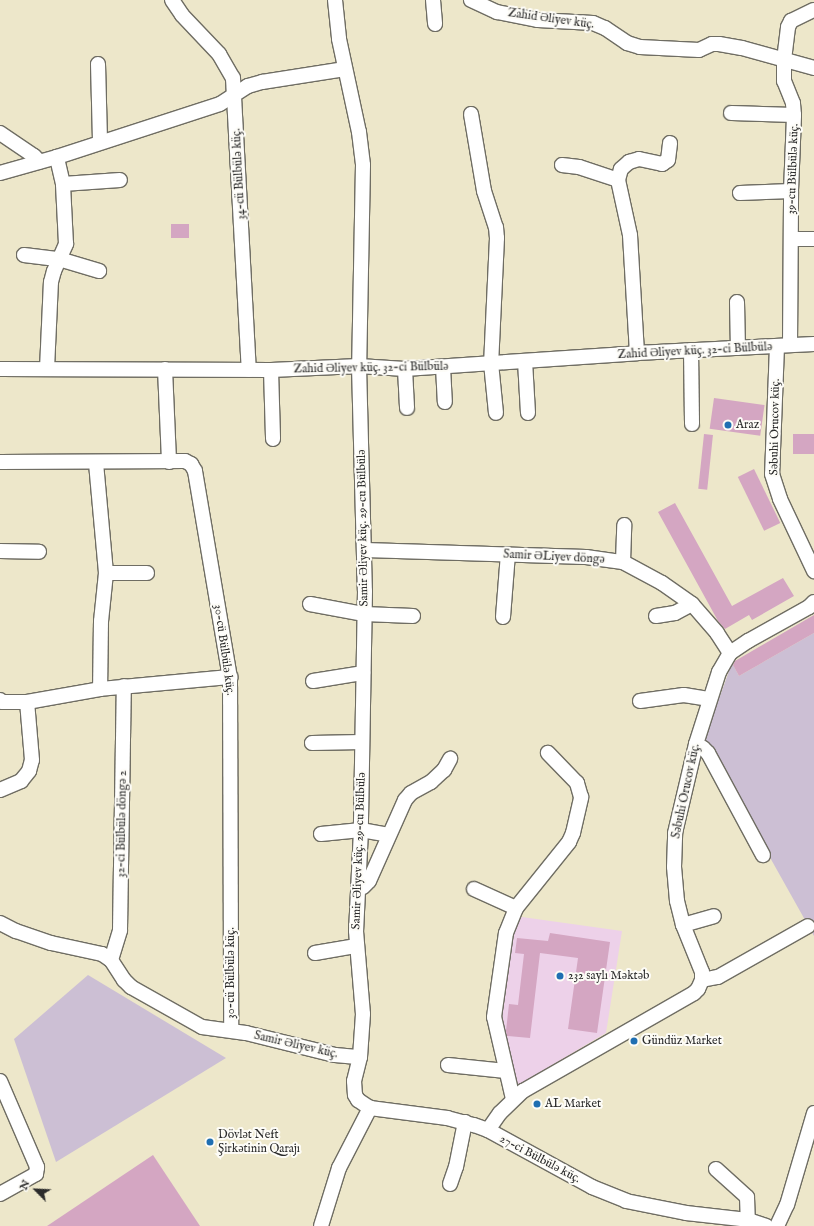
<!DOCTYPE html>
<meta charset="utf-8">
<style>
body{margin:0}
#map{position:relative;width:814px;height:1226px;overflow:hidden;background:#ede7ca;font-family:"IM FELL English",serif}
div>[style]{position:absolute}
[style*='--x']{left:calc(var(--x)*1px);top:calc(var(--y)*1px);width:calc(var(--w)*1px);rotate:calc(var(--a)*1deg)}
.built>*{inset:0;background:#edd1e9}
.industrial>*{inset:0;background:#ccbfd4}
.building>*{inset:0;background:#d4a6c2;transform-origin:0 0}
.roads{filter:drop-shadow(1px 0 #6f6d63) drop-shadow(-1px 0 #6f6d63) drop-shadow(0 1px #6f6d63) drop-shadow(0 -1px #6f6d63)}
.minor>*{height:14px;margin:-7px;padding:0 7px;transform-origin:7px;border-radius:7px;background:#fff}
.dots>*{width:11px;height:11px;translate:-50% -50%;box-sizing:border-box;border:2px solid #fdfcf7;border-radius:50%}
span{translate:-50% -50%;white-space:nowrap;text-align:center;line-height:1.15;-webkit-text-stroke:4px #fdfcf7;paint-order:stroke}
.street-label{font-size:12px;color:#2b2b2b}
.poi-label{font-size:12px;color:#2b2b2b}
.left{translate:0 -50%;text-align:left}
.north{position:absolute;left:16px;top:1170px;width:40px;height:40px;-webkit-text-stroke:3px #fdfcf7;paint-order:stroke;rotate:294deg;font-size:11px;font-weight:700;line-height:16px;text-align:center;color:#2b2b2b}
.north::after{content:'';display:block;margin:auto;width:14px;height:18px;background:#2b2b2b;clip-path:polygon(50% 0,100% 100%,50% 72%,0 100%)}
</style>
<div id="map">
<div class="built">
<i style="clip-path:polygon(522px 917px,622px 931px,606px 1033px,515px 1087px,499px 1022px,512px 925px)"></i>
</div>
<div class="industrial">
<i style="clip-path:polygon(814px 633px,814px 936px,704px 740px,732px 663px,739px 676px)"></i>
<i style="clip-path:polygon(88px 975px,226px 1058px,56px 1162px,14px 1039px)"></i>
</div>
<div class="building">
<i style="left:171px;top:224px;width:18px;height:14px"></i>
<i style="left:714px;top:398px;width:51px;height:31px;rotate:8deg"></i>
<i style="left:704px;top:434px;width:9px;height:55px;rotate:6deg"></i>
<i style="left:814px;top:434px;width:20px;height:21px;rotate:90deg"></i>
<i style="left:754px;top:469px;width:60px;height:18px;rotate:64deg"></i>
<i style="clip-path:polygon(675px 503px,732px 606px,783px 578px,794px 596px,752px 620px,749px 615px,725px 629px,718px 621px,658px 512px)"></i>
<i style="clip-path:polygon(814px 615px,814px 633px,739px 676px,733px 665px,735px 661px)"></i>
<i style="clip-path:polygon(550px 933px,610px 942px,597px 1033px,568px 1029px,578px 958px,540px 953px,530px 1038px,507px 1036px,506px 1031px,509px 1004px,518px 1005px,524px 954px,515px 953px,517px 938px,548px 941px)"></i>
<i style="clip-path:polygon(153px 1155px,200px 1226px,47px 1226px)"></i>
</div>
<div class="roads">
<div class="minor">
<i style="--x:172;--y:0;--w:18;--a:56"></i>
<i style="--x:182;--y:15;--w:54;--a:46.5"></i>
<i style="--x:219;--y:54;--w:28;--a:60"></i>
<i style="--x:233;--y:78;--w:292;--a:86.9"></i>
<i style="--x:335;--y:0;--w:39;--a:84"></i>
<i style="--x:339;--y:39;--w:95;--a:77.9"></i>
<i style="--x:359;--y:132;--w:33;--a:83"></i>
<i style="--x:363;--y:165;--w:201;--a:91.1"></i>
<i style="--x:359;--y:366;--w:225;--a:88.5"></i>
<i style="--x:365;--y:591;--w:239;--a:91"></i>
<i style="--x:361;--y:830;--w:101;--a:92.8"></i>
<i style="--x:356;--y:931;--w:83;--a:85.2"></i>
<i style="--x:363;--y:1014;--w:43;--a:94"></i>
<i style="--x:360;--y:1057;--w:25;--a:104"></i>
<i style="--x:354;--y:1081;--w:14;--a:86"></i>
<i style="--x:355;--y:1095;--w:6;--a:59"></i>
<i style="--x:358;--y:1100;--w:14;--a:34"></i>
<i style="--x:370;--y:1108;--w:78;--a:7.4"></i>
<i style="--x:447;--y:1118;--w:28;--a:15"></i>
<i style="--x:474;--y:1125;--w:15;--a:20"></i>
<i style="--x:488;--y:1130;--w:119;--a:28.7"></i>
<i style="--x:592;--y:1187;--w:37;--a:22"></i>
<i style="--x:626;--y:1201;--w:61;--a:11.3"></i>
<i style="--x:686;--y:1213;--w:62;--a:6.4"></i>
<i style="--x:748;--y:1220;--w:19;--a:18"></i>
<i style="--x:433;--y:0;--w:24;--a:85"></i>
<i style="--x:471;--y:0;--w:29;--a:25"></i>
<i style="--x:497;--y:12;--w:42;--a:11"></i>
<i style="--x:538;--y:20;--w:55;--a:3.1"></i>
<i style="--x:593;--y:23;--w:13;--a:23"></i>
<i style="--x:605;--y:28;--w:27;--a:34"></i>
<i style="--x:627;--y:43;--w:14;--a:17"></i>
<i style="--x:640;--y:47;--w:59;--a:2.9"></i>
<i style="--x:699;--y:50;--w:14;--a:-25"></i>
<i style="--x:712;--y:44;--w:7;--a:0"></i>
<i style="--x:719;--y:44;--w:23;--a:10"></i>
<i style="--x:742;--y:48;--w:75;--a:15.5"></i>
<i style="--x:98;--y:64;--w:78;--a:88.5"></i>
<i style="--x:731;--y:113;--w:63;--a:1.8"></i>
<i style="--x:471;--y:114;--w:78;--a:80.4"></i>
<i style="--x:484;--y:191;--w:38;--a:72"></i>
<i style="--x:496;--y:227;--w:11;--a:85"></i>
<i style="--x:497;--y:238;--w:125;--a:92.7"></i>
<i style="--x:491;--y:363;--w:50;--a:84.3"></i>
<i style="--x:0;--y:133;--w:41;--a:34.1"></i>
<i style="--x:34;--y:156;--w:8;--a:45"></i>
<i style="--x:562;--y:165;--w:17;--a:7"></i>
<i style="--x:579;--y:167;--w:41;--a:18.4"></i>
<i style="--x:0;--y:173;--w:59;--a:-15.7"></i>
<i style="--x:57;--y:157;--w:171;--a:-18"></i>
<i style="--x:220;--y:104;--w:33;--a:-33"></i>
<i style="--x:248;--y:86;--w:15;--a:-16"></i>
<i style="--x:262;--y:82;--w:84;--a:-8.9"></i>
<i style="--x:63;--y:184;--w:57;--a:-4"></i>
<i style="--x:740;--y:193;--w:51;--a:-2.2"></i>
<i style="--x:791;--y:239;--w:23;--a:0"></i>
<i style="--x:24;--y:255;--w:35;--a:7"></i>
<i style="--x:59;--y:259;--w:42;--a:16.7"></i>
<i style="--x:737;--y:302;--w:46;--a:88.8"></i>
<i style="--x:790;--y:345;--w:154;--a:-89.6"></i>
<i style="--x:791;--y:191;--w:76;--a:-87.7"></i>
<i style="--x:794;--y:115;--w:12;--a:-95"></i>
<i style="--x:793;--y:103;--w:24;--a:-112"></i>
<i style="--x:784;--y:81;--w:21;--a:-90"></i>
<i style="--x:784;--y:60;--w:33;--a:-83"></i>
<i style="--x:788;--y:27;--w:7;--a:-63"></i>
<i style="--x:791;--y:21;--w:25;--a:-26"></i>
<i style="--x:777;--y:346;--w:128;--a:92.2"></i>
<i style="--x:772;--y:474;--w:26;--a:72"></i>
<i style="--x:780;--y:499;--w:80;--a:64.7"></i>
<i style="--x:691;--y:350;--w:74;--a:89.2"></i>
<i style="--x:637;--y:353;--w:118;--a:-93.4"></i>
<i style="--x:630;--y:235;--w:56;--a:-102.3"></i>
<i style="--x:618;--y:180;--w:11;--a:-75"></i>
<i style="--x:621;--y:169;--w:11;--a:-41"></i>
<i style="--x:629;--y:162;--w:10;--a:-17"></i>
<i style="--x:639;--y:159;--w:24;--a:12"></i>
<i style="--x:662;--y:164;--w:7;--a:-34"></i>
<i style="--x:668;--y:160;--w:17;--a:-83"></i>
<i style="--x:525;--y:361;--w:52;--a:86.7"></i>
<i style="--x:443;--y:367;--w:35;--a:87"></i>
<i style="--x:0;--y:369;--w:271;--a:0.2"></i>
<i style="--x:271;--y:370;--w:88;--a:-2.6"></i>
<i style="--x:359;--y:366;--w:46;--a:3.7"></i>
<i style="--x:405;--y:369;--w:233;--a:-3.9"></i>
<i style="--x:637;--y:353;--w:177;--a:-2.9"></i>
<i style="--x:47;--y:369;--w:87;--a:-87.4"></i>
<i style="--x:51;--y:282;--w:11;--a:-75"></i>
<i style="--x:54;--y:271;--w:30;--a:-66"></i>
<i style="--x:66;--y:244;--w:60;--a:-92.9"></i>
<i style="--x:63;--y:184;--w:28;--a:-103"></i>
<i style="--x:165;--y:369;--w:93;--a:87.5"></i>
<i style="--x:405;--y:369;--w:39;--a:87"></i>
<i style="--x:271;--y:370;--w:69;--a:88.3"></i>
<i style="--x:0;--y:462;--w:185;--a:-0.3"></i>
<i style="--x:185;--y:461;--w:7;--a:27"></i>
<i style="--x:191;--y:464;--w:8;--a:60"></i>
<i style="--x:195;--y:471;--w:209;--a:80.4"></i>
<i style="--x:230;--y:677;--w:353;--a:89.8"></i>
<i style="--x:96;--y:463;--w:110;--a:84.8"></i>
<i style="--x:106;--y:573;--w:48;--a:95.9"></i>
<i style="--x:101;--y:621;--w:68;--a:90.8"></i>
<i style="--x:365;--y:550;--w:221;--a:1.8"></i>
<i style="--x:586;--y:557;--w:37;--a:8"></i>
<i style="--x:623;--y:562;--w:44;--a:28.3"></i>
<i style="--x:662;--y:583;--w:37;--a:35"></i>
<i style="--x:692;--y:604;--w:38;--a:49"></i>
<i style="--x:717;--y:633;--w:24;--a:57"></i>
<i style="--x:0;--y:551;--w:39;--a:1"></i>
<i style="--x:623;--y:562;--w:37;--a:-88"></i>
<i style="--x:106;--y:573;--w:41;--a:0"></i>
<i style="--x:310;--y:604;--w:55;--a:10.5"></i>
<i style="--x:364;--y:614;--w:49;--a:2.3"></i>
<i style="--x:656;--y:616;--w:19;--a:-9"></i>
<i style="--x:675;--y:613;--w:19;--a:-28"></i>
<i style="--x:503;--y:617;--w:63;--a:-85.5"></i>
<i style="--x:313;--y:681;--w:51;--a:-9.1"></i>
<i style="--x:0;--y:700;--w:3;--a:45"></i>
<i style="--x:2;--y:702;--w:25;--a:0"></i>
<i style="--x:640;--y:701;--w:44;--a:-7.8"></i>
<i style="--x:684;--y:695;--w:26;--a:9"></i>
<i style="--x:312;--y:743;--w:50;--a:-1.1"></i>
<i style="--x:696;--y:744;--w:8;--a:30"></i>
<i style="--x:703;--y:748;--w:7;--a:45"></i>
<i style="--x:708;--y:753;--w:116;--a:61.7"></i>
<i style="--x:0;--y:790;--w:23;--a:-23"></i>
<i style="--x:21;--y:781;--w:13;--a:-51"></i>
<i style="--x:29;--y:771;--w:11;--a:-75"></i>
<i style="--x:32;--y:760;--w:58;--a:-94.9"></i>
<i style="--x:27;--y:702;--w:74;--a:-10.1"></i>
<i style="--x:100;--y:689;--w:131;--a:-5.3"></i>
<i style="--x:321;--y:834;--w:40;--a:-5.7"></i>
<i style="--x:361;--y:830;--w:28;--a:10"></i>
<i style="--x:359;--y:885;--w:4;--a:27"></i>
<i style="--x:363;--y:887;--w:8;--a:-45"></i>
<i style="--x:369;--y:881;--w:89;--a:-66"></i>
<i style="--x:405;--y:800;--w:9;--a:-49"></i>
<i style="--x:411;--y:793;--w:23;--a:-29"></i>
<i style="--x:431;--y:782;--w:18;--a:-43"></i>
<i style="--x:444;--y:770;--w:13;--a:-61"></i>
<i style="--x:474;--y:889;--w:46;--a:24.3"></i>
<i style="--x:0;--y:923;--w:18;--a:27"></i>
<i style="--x:16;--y:931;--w:37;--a:19"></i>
<i style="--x:51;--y:943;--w:52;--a:12.2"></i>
<i style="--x:102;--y:954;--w:11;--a:34"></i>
<i style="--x:111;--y:960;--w:24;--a:57"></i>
<i style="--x:124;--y:980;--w:10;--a:45"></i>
<i style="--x:131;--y:987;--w:81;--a:29.4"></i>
<i style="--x:202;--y:1027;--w:44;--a:7.8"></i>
<i style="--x:246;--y:1033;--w:92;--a:13.9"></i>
<i style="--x:335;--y:1055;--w:25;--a:5"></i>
<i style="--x:683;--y:925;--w:32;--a:-16"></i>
<i style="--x:315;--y:953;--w:42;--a:-9.7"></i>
<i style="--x:111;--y:960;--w:31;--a:-73"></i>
<i style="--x:120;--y:930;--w:244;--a:-89.1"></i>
<i style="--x:702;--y:980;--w:16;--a:-11"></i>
<i style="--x:718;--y:977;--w:103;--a:-29.5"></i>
<i style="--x:448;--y:1065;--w:58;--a:5.9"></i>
<i style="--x:0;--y:1081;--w:94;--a:66.7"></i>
<i style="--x:37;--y:1167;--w:7;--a:98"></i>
<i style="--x:36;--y:1174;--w:41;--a:150.9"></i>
<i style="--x:513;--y:1099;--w:84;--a:-103"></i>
<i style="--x:494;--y:1017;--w:85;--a:-81.9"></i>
<i style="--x:506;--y:933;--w:27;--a:-68"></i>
<i style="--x:516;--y:908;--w:85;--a:-51.2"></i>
<i style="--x:569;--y:842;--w:10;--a:-66"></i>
<i style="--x:573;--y:833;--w:37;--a:-77"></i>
<i style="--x:581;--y:797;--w:15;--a:-106"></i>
<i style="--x:577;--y:783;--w:42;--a:-134"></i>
<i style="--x:488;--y:1130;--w:21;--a:-55"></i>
<i style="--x:500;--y:1113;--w:32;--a:-44"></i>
<i style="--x:523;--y:1091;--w:197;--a:-29.8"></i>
<i style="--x:694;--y:993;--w:6;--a:-45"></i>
<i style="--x:698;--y:989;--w:10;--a:-66"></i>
<i style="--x:702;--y:980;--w:8;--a:-90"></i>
<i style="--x:702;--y:972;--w:51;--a:-112"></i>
<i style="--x:683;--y:925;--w:25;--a:-104"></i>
<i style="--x:677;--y:901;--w:34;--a:-95"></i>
<i style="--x:674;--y:867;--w:34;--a:-88"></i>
<i style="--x:675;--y:833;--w:91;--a:-76.7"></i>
<i style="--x:696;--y:744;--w:76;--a:-72.3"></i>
<i style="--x:719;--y:672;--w:22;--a:-60"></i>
<i style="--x:730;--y:653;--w:22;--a:-34"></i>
<i style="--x:748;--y:641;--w:70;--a:-29.1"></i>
<i style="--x:809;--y:607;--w:7;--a:-45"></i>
<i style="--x:716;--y:1169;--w:42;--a:42.1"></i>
<i style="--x:747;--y:1197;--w:23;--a:88"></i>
<i style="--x:450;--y:1184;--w:18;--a:-71"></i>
<i style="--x:456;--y:1167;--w:46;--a:-78.7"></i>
<i style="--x:321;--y:1226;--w:61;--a:-72.8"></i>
<i style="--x:339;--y:1168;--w:68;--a:-62.7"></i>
<i style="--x:777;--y:1226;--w:23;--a:-65"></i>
<i style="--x:787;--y:1205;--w:96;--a:-73.6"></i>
</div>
</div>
<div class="dots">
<i style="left:728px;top:425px;background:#1f6fb2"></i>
<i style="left:560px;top:976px;background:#1f6fb2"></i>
<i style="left:634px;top:1041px;background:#1f6fb2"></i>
<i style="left:537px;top:1104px;background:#1f6fb2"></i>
<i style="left:210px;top:1142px;background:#1f6fb2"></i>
</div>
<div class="street-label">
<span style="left:551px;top:19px;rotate:8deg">Zahid Əliyev küç.</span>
<span style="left:793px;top:169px;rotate:-88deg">39-cu Bülbülə küç.</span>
<span style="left:239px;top:174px;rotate:-93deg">34-cü Bülbülə küç.</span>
<span style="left:695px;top:351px;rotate:-3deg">Zahid Əliyev küç. 32-ci Bülbülə</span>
<span style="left:371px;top:368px;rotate:-1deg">Zahid Əliyev küç. 32-ci Bülbülə</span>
<span style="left:775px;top:427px;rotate:-89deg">Səbuhi Orucov küç.</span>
<span style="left:363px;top:528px;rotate:-91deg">Samir Əliyev küç. 29-cu Bülbülə</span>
<span style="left:554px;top:557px;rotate:3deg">Samir ƏLiyev döngə</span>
<span style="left:224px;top:650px;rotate:82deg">30-cü Bülbülə küç.</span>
<span style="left:686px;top:791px;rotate:-78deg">Səbuhi Orucov küç.</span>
<span style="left:122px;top:824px;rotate:-89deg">32-ci Bülbülə döngə 2</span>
<span style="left:359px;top:851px;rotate:-88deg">Samir Əliyev küç. 29-cu Bülbülə</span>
<span style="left:231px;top:973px;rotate:-90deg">30-cü Bülbülə küç.</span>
<span style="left:296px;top:1045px;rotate:13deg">Samir Əliyev küç.</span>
<span style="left:540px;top:1159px;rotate:28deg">27-ci Bülbülə küç.</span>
</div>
<div class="poi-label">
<span class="left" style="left:736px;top:425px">Araz</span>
<span class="left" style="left:568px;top:976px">232 saylı Məktəb</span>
<span class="left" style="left:642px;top:1041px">Gündüz Market</span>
<span class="left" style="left:545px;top:1104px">AL Market</span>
<span class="left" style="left:218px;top:1142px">Dövlət Neft<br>Şirkətinin Qarajı</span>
</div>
<div class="north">N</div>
</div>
